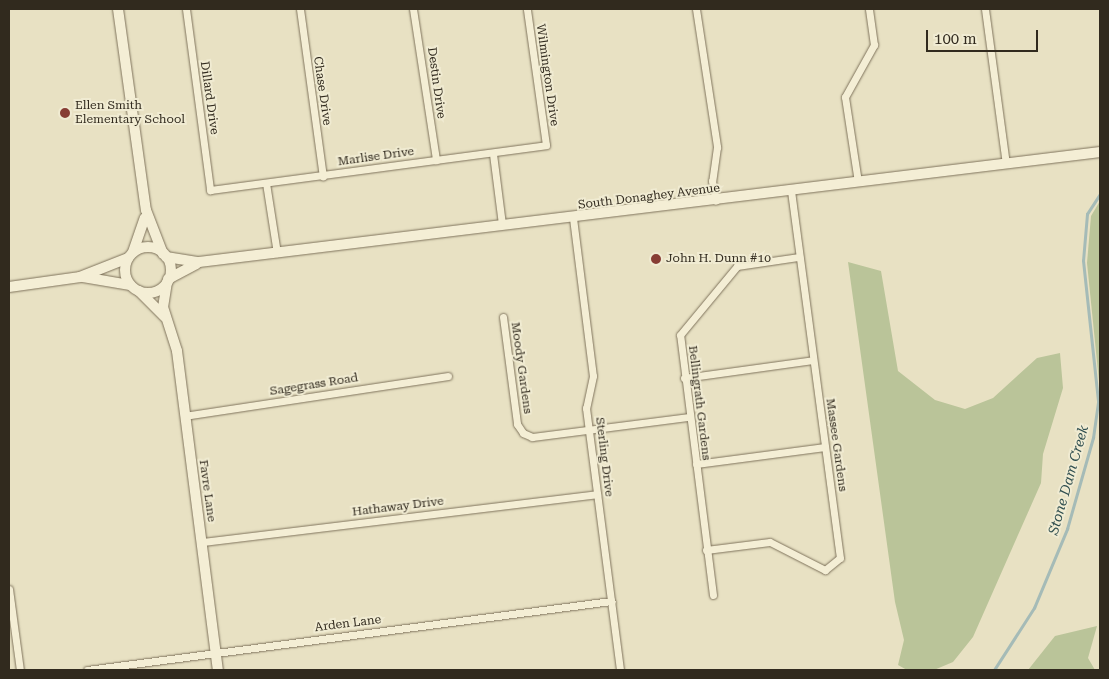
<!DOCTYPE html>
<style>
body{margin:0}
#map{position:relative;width:1109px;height:679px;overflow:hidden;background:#e8e1c3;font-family:"Roboto Serif",serif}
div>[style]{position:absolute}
.green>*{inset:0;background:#bac499}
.stream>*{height:2.5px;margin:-1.25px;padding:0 1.25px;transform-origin:1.25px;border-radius:1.25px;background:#a5bbb7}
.roads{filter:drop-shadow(0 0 1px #7f735c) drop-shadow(0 0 1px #7f735c)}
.street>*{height:7px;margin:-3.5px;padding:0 3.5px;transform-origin:3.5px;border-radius:3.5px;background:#f4eed5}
.secondary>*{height:10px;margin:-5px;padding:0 5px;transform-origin:5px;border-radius:5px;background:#f4eed5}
.secondary>.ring{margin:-5px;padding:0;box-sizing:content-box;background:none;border:10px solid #f4eed5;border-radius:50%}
.dots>*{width:14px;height:14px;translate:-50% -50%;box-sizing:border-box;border:2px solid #f0ebd2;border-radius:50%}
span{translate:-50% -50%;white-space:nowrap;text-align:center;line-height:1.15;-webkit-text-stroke:4px #f0ebd2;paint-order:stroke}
.street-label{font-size:12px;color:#312a1e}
.poi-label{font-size:12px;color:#312a1e}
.left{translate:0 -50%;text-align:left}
.water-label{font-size:14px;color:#2f4e4f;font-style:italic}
.frame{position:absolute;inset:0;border:10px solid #312a1e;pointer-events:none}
.scale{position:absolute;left:926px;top:30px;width:112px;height:22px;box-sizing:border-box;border:2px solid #312a1e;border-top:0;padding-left:6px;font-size:15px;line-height:18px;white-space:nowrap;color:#312a1e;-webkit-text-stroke:4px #f0ebd2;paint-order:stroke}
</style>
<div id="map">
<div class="green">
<i style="clip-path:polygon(1100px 201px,1100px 391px,1087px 263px,1091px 216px)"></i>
<i style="clip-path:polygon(848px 262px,881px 271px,898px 371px,935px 400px,965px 409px,993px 398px,1037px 358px,1060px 353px,1063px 388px,1043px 454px,1041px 483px,973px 637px,953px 662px,934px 670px,907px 670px,898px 665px,904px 640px,895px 602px)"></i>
<i style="clip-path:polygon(1097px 626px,1088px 658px,1095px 670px,1028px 670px,1055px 636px)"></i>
</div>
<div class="stream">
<i style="left:994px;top:670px;width:74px;rotate:-57.2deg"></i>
<i style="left:1034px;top:608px;width:86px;rotate:-67.3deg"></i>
<i style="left:1067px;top:529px;width:95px;rotate:-74.1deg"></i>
<i style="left:1093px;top:438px;width:37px;rotate:-82deg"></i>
<i style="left:1098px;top:401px;width:141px;rotate:-96.1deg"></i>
<i style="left:1083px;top:261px;width:47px;rotate:-85.1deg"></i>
<i style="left:1087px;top:214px;width:24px;rotate:-57deg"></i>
</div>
<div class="roads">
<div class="street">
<i style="left:186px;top:9px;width:183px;rotate:82.4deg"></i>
<i style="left:210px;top:190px;width:339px;rotate:-7.6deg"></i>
<i style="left:546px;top:145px;width:137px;rotate:-98deg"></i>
<i style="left:300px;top:9px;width:169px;rotate:82.2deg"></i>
<i style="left:413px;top:9px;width:153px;rotate:81.3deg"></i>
<i style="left:696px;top:9px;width:140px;rotate:81.3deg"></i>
<i style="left:717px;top:147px;width:34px;rotate:98deg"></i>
<i style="left:712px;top:181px;width:20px;rotate:79deg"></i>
<i style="left:985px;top:9px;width:156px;rotate:82.3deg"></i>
<i style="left:493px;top:154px;width:71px;rotate:82.7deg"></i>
<i style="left:858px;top:182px;width:86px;rotate:-98.7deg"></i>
<i style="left:845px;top:97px;width:60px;rotate:-60.9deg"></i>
<i style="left:874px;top:45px;width:36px;rotate:-98deg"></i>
<i style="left:266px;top:183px;width:71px;rotate:81.1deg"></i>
<i style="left:573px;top:218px;width:159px;rotate:82.8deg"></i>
<i style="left:593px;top:376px;width:33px;rotate:102deg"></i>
<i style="left:586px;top:408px;width:264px;rotate:82.6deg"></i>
<i style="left:503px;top:317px;width:108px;rotate:82.5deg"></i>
<i style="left:517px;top:424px;width:11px;rotate:56deg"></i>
<i style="left:523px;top:433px;width:10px;rotate:24deg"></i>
<i style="left:532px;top:437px;width:157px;rotate:-7.3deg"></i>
<i style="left:684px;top:378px;width:130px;rotate:-7.9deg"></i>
<i style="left:184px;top:416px;width:267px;rotate:-8.6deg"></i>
<i style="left:696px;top:464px;width:130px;rotate:-7.5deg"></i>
<i style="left:202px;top:542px;width:398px;rotate:-6.9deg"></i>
<i style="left:706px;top:550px;width:64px;rotate:-7.1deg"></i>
<i style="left:770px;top:542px;width:62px;rotate:27deg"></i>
<i style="left:825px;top:570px;width:19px;rotate:-39deg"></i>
<i style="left:840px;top:558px;width:369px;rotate:-97.6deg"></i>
<i style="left:9px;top:589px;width:82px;rotate:82.3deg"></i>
<i style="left:713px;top:595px;width:262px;rotate:-97.2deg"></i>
<i style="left:680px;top:335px;width:89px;rotate:-50.4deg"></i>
<i style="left:737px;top:266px;width:63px;rotate:-8.3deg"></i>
<i style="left:87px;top:670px;width:529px;rotate:-7.5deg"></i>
</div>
<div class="secondary">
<i style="left:118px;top:9px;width:203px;rotate:82.1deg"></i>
<i style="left:146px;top:210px;width:47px;rotate:68.9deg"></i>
<i class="ring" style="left:125px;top:247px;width:36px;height:36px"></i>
<i style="left:133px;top:252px;width:36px;rotate:-71deg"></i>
<i style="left:166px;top:257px;width:33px;rotate:9deg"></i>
<i style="left:199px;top:262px;width:908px;rotate:-6.96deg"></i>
<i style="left:83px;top:277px;width:48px;rotate:9.7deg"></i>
<i style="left:168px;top:279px;width:32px;rotate:-28deg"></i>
<i style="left:167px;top:282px;width:25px;rotate:99deg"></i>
<i style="left:163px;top:307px;width:46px;rotate:72.3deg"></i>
<i style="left:177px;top:351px;width:322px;rotate:82.7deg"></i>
<i style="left:9px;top:287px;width:72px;rotate:-8deg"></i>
<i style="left:80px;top:277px;width:52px;rotate:-21.6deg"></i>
<i style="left:139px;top:291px;width:37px;rotate:45deg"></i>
</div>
</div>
<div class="dots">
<i style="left:65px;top:113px;background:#873d34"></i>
<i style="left:656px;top:259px;background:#873d34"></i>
</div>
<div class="street-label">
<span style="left:547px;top:75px;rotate:82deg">Wilmington Drive</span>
<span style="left:436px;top:83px;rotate:82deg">Destin Drive</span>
<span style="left:322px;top:91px;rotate:82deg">Chase Drive</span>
<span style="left:209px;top:98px;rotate:82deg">Dillard Drive</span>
<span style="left:376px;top:157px;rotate:-8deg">Marlise Drive</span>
<span style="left:649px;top:197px;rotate:-7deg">South Donaghey Avenue</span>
<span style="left:521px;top:368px;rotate:82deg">Moody Gardens</span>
<span style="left:314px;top:385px;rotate:-9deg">Sagegrass Road</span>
<span style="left:699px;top:403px;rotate:83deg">Bellingrath Gardens</span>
<span style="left:836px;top:445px;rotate:82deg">Massee Gardens</span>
<span style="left:604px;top:457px;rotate:83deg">Sterling Drive</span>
<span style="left:207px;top:491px;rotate:82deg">Favre Lane</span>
<span style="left:398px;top:507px;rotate:-7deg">Hathaway Drive</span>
<span style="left:348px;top:624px;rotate:-7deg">Arden Lane</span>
</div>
<div class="poi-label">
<span class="left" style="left:75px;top:113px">Ellen Smith<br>Elementary School</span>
<span class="left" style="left:666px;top:259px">John H. Dunn #10</span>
</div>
<div class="water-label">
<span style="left:1068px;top:480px;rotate:-74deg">Stone Dam Creek</span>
</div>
<div class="frame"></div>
<div class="scale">100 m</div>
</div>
